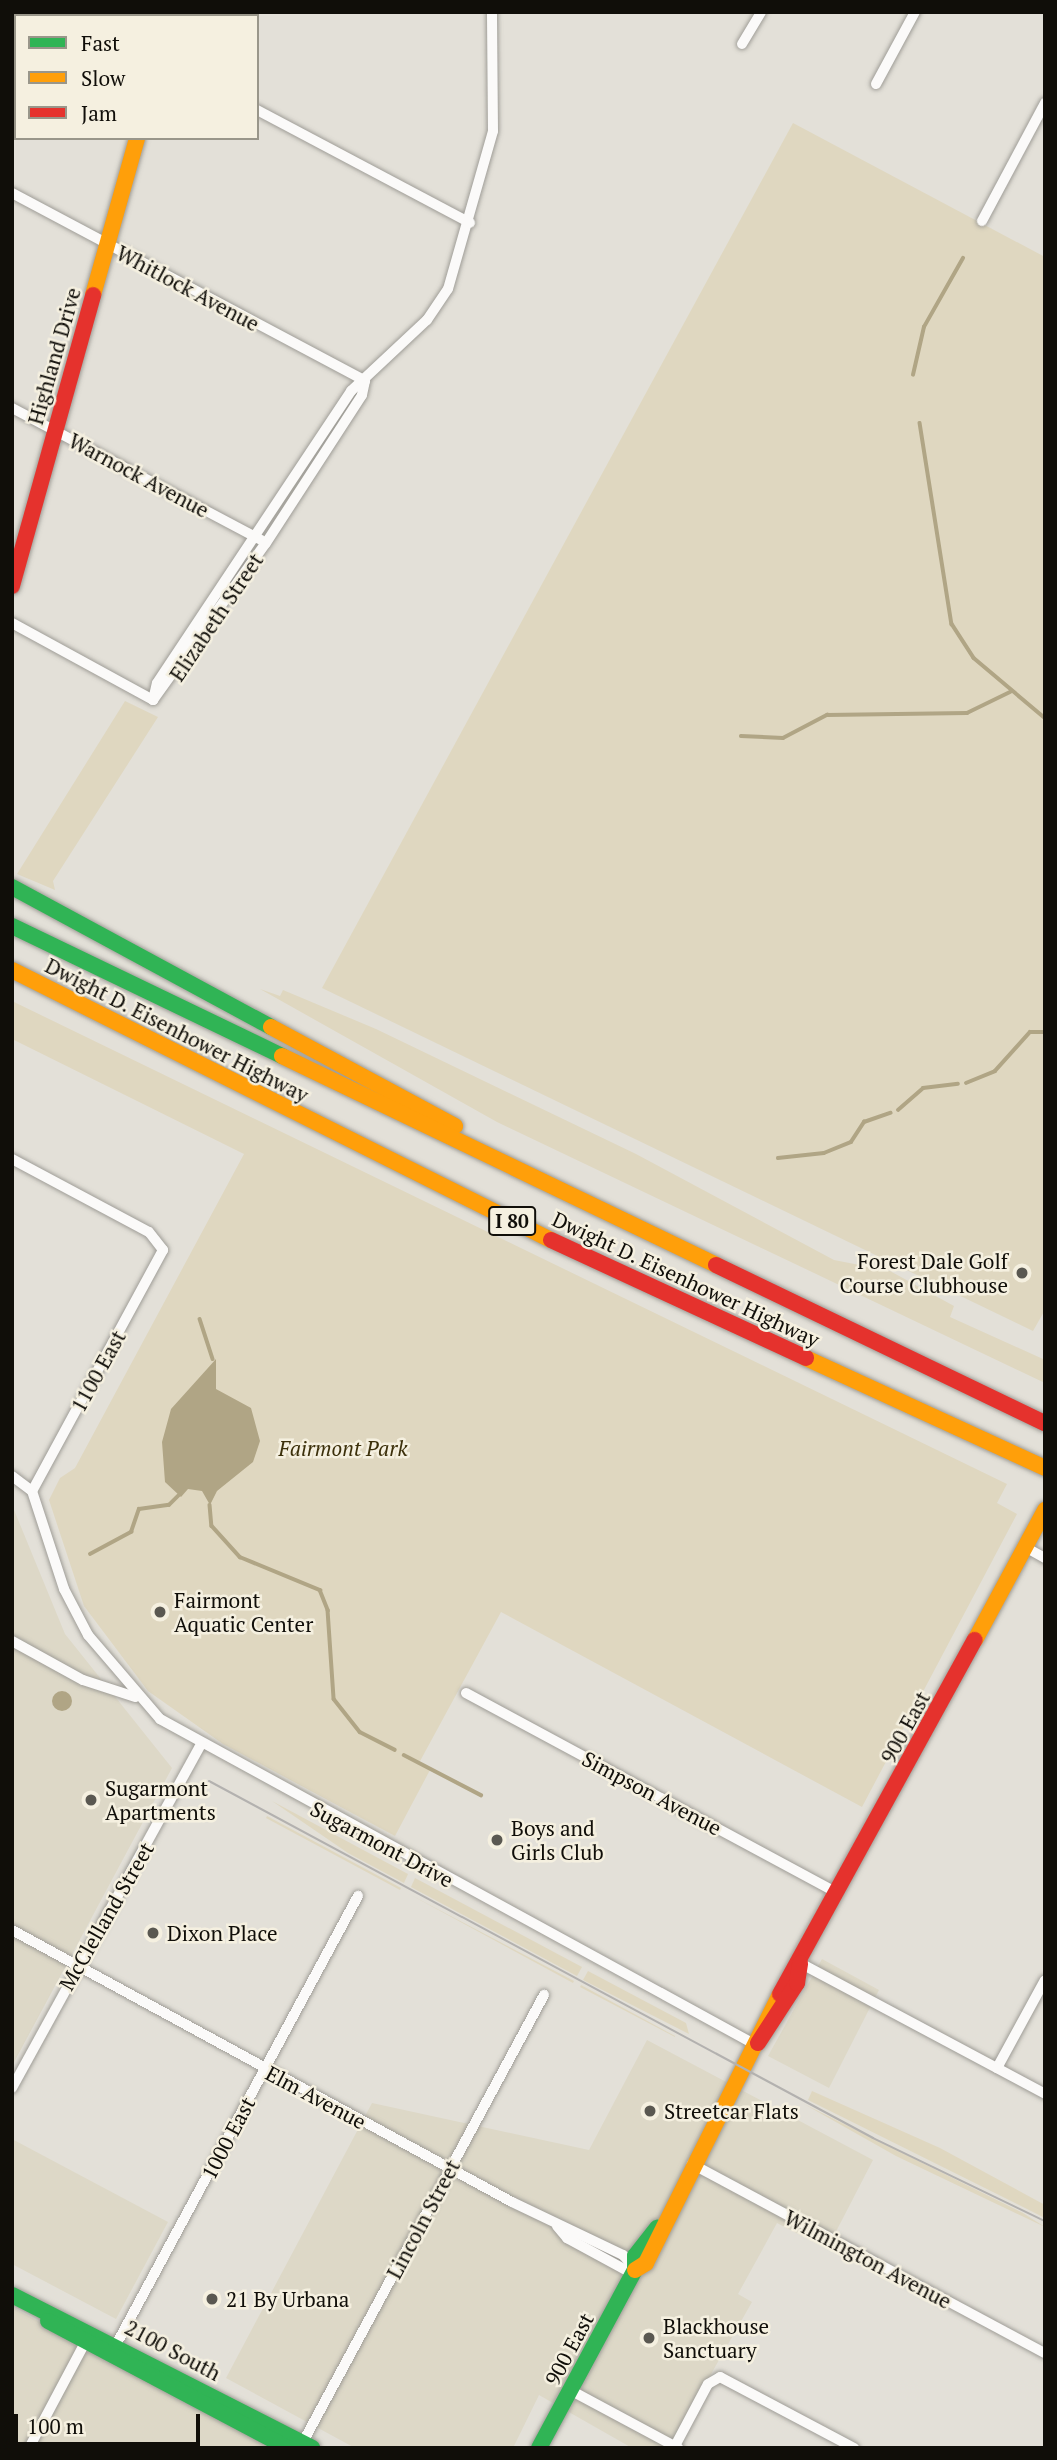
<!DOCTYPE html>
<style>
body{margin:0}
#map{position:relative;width:1057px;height:2460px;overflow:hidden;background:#e3e0d8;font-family:"PT Serif",serif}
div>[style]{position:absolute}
.built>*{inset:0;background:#ddd8c7}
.green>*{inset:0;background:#dfd7c0}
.water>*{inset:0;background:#b0a585}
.round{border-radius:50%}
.stream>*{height:3.5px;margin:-1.75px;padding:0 1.75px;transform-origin:1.75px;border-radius:1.75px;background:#b0a585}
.roads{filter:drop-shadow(0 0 2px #9f9d97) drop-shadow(0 0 2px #9f9d97)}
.street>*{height:10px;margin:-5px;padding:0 5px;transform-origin:5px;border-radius:5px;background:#fbfaf9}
.fast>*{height:16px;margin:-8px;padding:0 8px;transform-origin:8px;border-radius:8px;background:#30b455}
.slow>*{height:16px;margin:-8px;padding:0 8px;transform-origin:8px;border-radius:8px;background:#ff9f0a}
.jam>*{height:16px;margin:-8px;padding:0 8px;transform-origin:8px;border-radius:8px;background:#e5322d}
.tram>*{height:2px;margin:-1px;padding:0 1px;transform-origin:1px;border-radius:1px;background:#b3b1af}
.dots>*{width:19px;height:19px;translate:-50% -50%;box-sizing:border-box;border:4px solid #f5f0e0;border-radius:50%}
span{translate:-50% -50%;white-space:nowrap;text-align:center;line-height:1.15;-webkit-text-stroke:5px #f5f0e0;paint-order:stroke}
.shield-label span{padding:2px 5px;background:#f5f0e0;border:2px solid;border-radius:5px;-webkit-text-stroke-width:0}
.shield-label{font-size:19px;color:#100e09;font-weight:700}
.street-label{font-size:21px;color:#100e09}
.poi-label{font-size:21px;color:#100e09}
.right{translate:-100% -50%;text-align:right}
.left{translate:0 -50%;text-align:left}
.park-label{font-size:21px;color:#3c300b;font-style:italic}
.frame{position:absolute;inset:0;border:14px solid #100e09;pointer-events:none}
.legend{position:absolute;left:14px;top:14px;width:245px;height:126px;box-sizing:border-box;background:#f5f0e0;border:2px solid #99968a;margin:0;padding:9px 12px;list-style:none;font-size:21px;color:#100e09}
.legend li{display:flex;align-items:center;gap:14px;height:35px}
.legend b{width:35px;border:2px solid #99968a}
.scale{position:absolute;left:14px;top:2414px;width:186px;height:32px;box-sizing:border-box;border:4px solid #100e09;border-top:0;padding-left:9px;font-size:21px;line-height:24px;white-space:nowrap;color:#100e09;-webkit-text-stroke:5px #f5f0e0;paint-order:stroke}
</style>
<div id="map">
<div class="built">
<i style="clip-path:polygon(12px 1505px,65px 1634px,172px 1768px,12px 2066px)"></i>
<i style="clip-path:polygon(822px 1959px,879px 1990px,829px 2088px,768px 2056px)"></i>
<i style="clip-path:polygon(647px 2040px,873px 2160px,827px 2249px,777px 2223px,738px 2294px,752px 2302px,669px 2448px,632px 2448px,539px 2395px,513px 2448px,355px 2448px,226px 2378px,372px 2103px,589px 2150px)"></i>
<i style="clip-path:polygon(12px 2139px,168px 2222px,116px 2319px,12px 2264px)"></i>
<i style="clip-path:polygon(12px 2307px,117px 2364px,273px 2448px,12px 2448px)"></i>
</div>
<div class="green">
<i style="clip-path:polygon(793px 123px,1045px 257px,1045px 1310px,1033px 1331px,322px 988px)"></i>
<i style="clip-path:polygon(125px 701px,158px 717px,53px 881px,55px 890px,17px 874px)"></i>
<i style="clip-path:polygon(260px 989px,280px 996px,283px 990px,376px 1029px,636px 1154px,834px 1260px,890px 1271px,954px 1306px,950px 1317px,1043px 1359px,1045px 1383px,497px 1122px)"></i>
<i style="clip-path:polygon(12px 1001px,1007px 1484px,997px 1503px,1017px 1514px,862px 1807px,501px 1612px,419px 1763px,430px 1770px,395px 1836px,223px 1744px,148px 1691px,84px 1606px,49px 1500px,60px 1478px,75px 1468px,244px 1154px,12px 1039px)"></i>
<i style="clip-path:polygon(272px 1801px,408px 1874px,404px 1883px,348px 1853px)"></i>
<i style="clip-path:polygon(267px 1816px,401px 1888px,400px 1890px,266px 1818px)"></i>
<i style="clip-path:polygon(415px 1878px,582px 1967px,577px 1976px,411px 1887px)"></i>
<i style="clip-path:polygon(407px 1893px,574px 1981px,573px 1983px)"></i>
<i style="clip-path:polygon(588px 1971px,686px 2023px,689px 2034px,583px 1980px)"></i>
<i style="clip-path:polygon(581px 1985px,675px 2036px,675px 2037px,580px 1987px)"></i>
<i style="clip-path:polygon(812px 2091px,940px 2148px,1045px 2205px,1045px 2218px,808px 2100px)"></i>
<i style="clip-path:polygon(804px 2104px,1023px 2213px,1045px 2227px,896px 2156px)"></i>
</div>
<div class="water">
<i style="clip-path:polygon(216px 1359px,216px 1389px,251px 1408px,260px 1441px,253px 1462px,217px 1491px,210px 1505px,202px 1491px,188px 1489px,181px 1497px,165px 1482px,162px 1442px,171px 1409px)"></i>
<i class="round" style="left:52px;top:1691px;width:20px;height:20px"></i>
</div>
<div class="stream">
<i style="left:913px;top:375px;width:49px;rotate:-77.1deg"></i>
<i style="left:924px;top:327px;width:79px;rotate:-60.5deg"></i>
<i style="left:920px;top:423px;width:204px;rotate:81deg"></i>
<i style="left:952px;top:624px;width:40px;rotate:57.1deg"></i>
<i style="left:974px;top:658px;width:93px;rotate:40.2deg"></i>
<i style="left:741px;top:736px;width:42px;rotate:2.7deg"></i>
<i style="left:783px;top:738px;width:50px;rotate:-27.6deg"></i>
<i style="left:827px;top:715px;width:140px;rotate:-0.8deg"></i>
<i style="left:967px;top:713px;width:48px;rotate:-26deg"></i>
<i style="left:966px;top:1083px;width:31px;rotate:-22deg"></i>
<i style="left:995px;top:1071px;width:52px;rotate:-48.1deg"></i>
<i style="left:1030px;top:1032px;width:15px"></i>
<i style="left:898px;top:1110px;width:33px;rotate:-41deg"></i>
<i style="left:923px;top:1088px;width:35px;rotate:-7deg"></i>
<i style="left:778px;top:1158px;width:46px;rotate:-6.2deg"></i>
<i style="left:824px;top:1153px;width:29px;rotate:-22deg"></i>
<i style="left:851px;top:1142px;width:24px;rotate:-57deg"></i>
<i style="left:864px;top:1122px;width:28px;rotate:-19deg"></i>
<i style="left:200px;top:1319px;width:42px;rotate:72deg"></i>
<i style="left:210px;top:1505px;width:21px;rotate:85deg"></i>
<i style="left:212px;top:1526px;width:42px;rotate:47.9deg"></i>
<i style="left:240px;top:1557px;width:87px;rotate:22.4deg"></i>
<i style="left:320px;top:1590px;width:22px;rotate:68deg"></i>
<i style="left:328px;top:1610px;width:89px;rotate:86.1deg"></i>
<i style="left:334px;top:1699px;width:42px;rotate:51.8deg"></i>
<i style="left:360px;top:1732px;width:39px;rotate:27deg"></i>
<i style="left:90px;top:1554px;width:47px;rotate:-28.2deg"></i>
<i style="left:131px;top:1532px;width:24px;rotate:-71deg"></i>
<i style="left:139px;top:1509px;width:30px;rotate:-8deg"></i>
<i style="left:169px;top:1505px;width:13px;rotate:-45deg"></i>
<i style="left:404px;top:1755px;width:87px;rotate:27.5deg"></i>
</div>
<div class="roads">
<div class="street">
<i style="left:74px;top:12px;width:8px;rotate:30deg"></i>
<i style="left:742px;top:44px;width:37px;rotate:-59deg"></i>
<i style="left:876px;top:84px;width:82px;rotate:-61.6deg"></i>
<i style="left:257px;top:110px;width:241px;rotate:27.9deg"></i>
<i style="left:12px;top:193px;width:400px;rotate:28deg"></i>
<i style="left:982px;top:221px;width:134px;rotate:-61.9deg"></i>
<i style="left:12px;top:408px;width:282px;rotate:27.9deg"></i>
<i style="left:12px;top:623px;width:161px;rotate:28.6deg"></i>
<i style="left:153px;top:700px;width:17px;rotate:-77deg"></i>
<i style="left:157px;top:683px;width:351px;rotate:-56.4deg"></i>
<i style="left:351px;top:391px;width:104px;rotate:-43.1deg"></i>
<i style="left:427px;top:320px;width:37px;rotate:-56deg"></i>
<i style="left:448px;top:289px;width:164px;rotate:-74.1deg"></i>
<i style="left:493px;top:131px;width:119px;rotate:-90.5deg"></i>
<i style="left:153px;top:700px;width:193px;rotate:-54.3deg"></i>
<i style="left:266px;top:543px;width:176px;rotate:-57deg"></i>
<i style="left:362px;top:395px;width:14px;rotate:-78deg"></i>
<i style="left:12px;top:1159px;width:155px;rotate:28.1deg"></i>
<i style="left:149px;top:1232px;width:23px;rotate:52deg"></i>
<i style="left:163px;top:1250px;width:274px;rotate:118.5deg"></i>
<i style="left:12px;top:1476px;width:25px;rotate:37deg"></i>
<i style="left:32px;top:1491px;width:103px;rotate:71.9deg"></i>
<i style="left:64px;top:1589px;width:52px;rotate:62.4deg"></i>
<i style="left:88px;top:1635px;width:111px;rotate:49.4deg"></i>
<i style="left:160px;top:1719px;width:679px;rotate:28.68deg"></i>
<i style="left:1025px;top:1547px;width:23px;rotate:29deg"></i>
<i style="left:12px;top:1641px;width:81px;rotate:28.8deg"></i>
<i style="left:83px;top:1680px;width:55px;rotate:18.1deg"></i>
<i style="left:466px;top:1693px;width:422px;rotate:28.3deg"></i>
<i style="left:12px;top:1930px;width:569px;rotate:28.55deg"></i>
<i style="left:512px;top:2202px;width:123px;rotate:25.5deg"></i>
<i style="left:623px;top:2255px;width:18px;rotate:49deg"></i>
<i style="left:800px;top:1963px;width:278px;rotate:28.1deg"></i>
<i style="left:997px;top:2068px;width:100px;rotate:-61.4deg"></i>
<i style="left:12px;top:2088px;width:393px;rotate:-61.2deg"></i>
<i style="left:692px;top:2164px;width:400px;rotate:28.2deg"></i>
<i style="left:557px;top:2226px;width:16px;rotate:50deg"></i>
<i style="left:567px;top:2238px;width:75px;rotate:28.6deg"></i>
<i style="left:117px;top:2343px;width:508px;rotate:-61.67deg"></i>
<i style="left:570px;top:2390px;width:123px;rotate:28.2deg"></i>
<i style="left:303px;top:2442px;width:508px;rotate:-61.67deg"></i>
<i style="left:675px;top:2446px;width:70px;rotate:-62deg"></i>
<i style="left:708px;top:2384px;width:14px;rotate:-30deg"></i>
<i style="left:720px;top:2377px;width:152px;rotate:27.9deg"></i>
<i style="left:29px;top:2448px;width:121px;rotate:-62deg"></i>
</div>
<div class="fast">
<i style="left:12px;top:887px;width:294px;rotate:28.4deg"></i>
<i style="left:12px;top:926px;width:300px;rotate:25.7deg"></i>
<i style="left:12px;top:2295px;width:337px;rotate:27deg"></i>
<i style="left:48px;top:2321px;width:272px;rotate:27.9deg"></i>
<i style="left:539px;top:2448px;width:202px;rotate:-61.7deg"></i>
<i style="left:635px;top:2270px;width:14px;rotate:-90deg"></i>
<i style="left:635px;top:2256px;width:36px;rotate:-52deg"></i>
</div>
<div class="slow">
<i style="left:170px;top:16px;width:4px;rotate:-76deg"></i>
<i style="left:93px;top:295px;width:163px;rotate:-74.3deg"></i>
<i style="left:12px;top:970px;width:603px;rotate:26.61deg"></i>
<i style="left:271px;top:1027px;width:209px;rotate:28.3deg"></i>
<i style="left:282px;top:1056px;width:482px;rotate:25.7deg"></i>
<i style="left:806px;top:1358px;width:263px;rotate:24.7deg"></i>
<i style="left:975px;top:1640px;width:148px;rotate:-61.7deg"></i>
<i style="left:635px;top:2270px;width:13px;rotate:-32deg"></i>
<i style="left:646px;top:2263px;width:301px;rotate:-63.5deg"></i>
</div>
<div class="jam">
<i style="left:12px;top:586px;width:302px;rotate:-74.4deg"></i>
<i style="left:551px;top:1240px;width:281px;rotate:24.8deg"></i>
<i style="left:716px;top:1265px;width:365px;rotate:25.7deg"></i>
<i style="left:780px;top:1994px;width:404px;rotate:-61.2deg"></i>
<i style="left:758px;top:2043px;width:72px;rotate:-57deg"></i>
<i style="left:797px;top:1983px;width:20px;rotate:-81deg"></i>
</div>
</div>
<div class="tram">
<i style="left:209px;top:1781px;width:754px;rotate:28.26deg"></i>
<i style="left:873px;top:2138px;width:191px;rotate:25.8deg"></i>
</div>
<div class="dots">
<i style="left:1022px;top:1273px;background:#5a5851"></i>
<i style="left:160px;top:1612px;background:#5a5851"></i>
<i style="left:91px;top:1800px;background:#5a5851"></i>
<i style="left:497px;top:1840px;background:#5a5851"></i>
<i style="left:153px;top:1933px;background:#5a5851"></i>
<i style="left:650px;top:2111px;background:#5a5851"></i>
<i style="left:212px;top:2299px;background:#5a5851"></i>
<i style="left:649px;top:2338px;background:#5a5851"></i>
</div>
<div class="shield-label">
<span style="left:512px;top:1221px">I 80</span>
</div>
<div class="street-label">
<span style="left:188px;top:288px;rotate:28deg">Whitlock Avenue</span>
<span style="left:54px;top:356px;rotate:-74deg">Highland Drive</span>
<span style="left:139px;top:475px;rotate:28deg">Warnock Avenue</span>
<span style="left:216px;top:617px;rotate:-56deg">Elizabeth Street</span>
<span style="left:177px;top:1030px;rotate:27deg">Dwight D. Eisenhower Highway</span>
<span style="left:686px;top:1279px;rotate:25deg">Dwight D. Eisenhower Highway</span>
<span style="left:98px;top:1371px;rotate:-61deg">1100 East</span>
<span style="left:905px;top:1727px;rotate:-61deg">900 East</span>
<span style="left:652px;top:1793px;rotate:28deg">Simpson Avenue</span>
<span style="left:382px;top:1844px;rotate:28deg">Sugarmont Drive</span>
<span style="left:106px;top:1916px;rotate:-60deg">McClelland Street</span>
<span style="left:316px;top:2097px;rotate:28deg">Elm Avenue</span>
<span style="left:228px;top:2138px;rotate:-62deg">1000 East</span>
<span style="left:423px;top:2219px;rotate:-62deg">Lincoln Street</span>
<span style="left:868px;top:2259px;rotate:28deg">Wilmington Avenue</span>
<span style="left:569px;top:2349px;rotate:-62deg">900 East</span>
<span style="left:173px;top:2350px;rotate:28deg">2100 South</span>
</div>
<div class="poi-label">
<span class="right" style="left:1008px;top:1273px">Forest Dale Golf<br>Course Clubhouse</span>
<span class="left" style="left:174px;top:1612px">Fairmont<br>Aquatic Center</span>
<span class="left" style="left:105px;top:1800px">Sugarmont<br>Apartments</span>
<span class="left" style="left:511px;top:1840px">Boys and<br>Girls Club</span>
<span class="left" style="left:167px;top:1933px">Dixon Place</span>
<span class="left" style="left:664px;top:2111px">Streetcar Flats</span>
<span class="left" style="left:226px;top:2299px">21 By Urbana</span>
<span class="left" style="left:663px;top:2338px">Blackhouse<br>Sanctuary</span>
</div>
<div class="park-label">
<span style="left:343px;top:1448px">Fairmont Park</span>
</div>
<div class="frame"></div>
<ul class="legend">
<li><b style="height:9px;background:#30b455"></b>Fast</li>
<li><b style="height:9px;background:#ff9f0a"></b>Slow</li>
<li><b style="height:9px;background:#e5322d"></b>Jam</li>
</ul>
<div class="scale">100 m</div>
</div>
